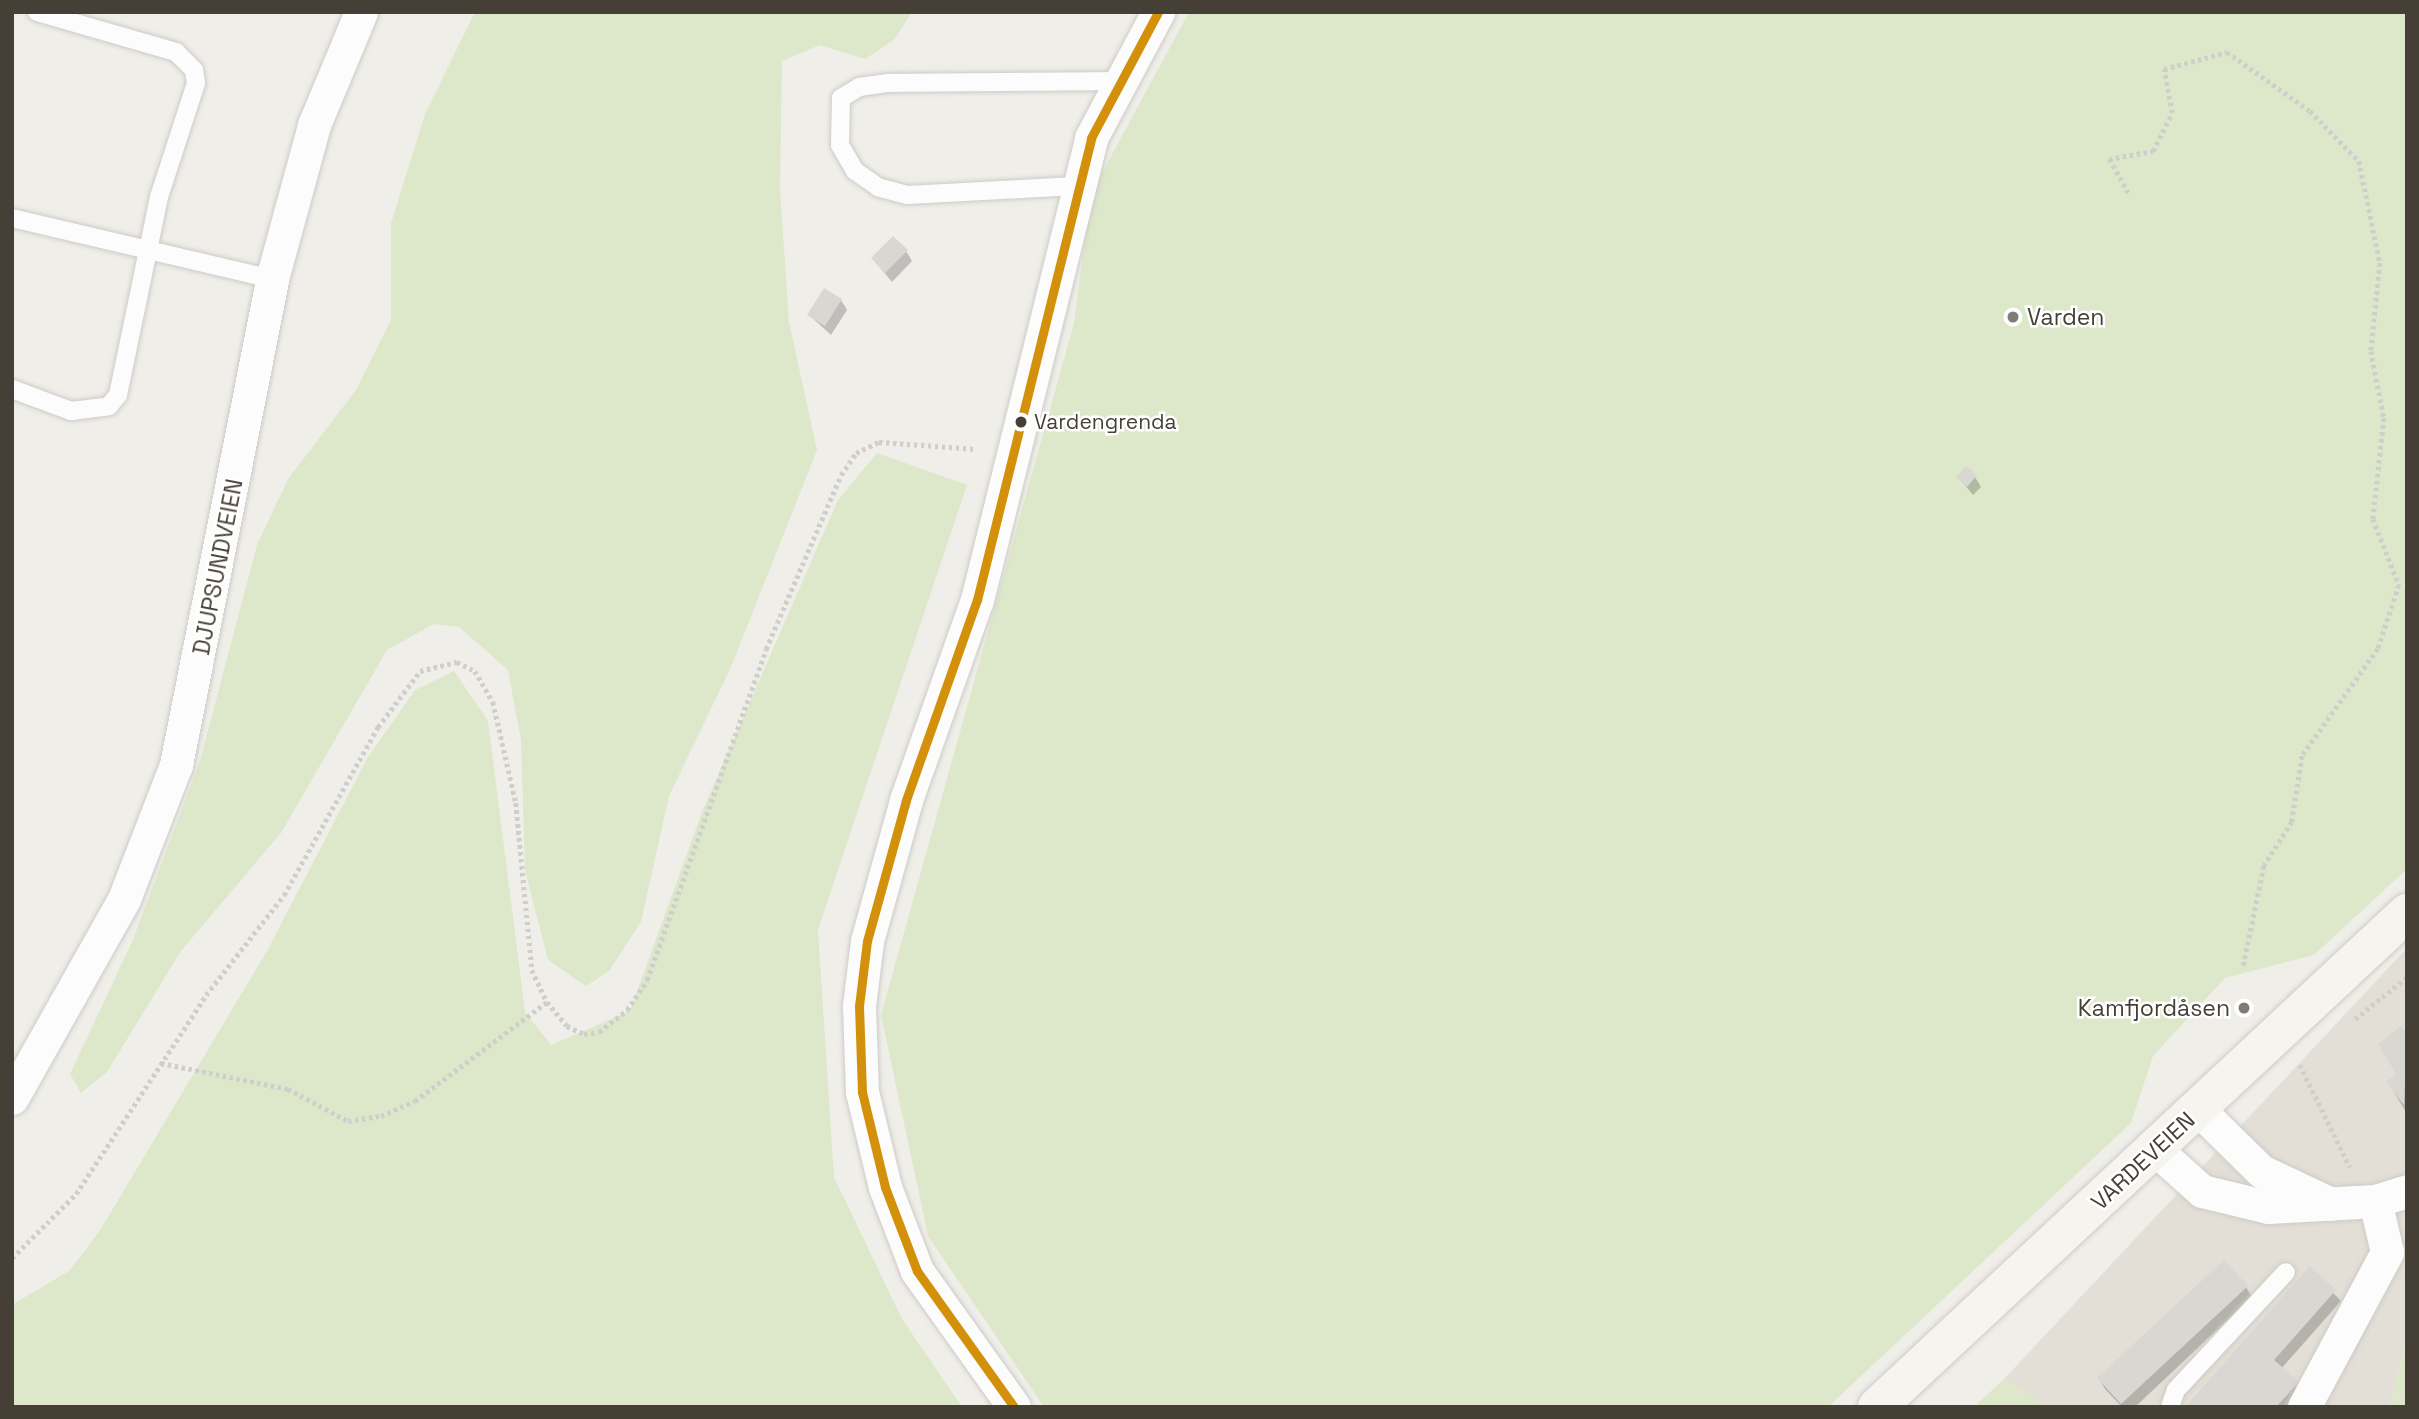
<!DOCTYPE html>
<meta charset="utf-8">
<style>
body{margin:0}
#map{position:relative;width:2419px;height:1419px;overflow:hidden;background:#efeee9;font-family:"Space Grotesk",sans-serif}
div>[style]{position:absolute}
.residential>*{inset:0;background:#e3dfd7}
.green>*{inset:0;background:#dde8ca}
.shadow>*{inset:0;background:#0003}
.building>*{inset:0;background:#d9d7d2}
.path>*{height:4.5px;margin-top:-2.25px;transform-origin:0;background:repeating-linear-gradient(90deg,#d0cecb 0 3.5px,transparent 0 7px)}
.roads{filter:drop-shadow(0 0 2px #cdcbc7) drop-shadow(0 0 2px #cdcbc7)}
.lane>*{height:18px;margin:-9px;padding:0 9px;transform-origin:9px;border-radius:9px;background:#fdfcfc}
.street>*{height:33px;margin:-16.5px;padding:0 16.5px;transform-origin:16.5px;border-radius:16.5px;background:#fdfcfc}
.secondary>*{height:38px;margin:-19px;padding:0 19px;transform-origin:19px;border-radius:19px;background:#f5f4ef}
.bus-1>*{height:9px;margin:-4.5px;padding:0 4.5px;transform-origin:4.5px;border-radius:4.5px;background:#d3910b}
.dots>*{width:19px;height:19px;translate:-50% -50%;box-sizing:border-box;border:4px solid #fff;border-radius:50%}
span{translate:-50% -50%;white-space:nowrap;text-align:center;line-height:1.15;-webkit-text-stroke:5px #fff;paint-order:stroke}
.bus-label{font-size:21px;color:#453f36}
.left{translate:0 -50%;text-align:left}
.poi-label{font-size:23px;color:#453f36}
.right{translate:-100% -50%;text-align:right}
.street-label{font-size:23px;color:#453f36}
.frame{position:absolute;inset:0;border:14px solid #453f36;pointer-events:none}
</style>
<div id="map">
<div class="residential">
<i style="clip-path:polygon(2407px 948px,2407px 1337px,2389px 1407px,2041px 1407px,2004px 1379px)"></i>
</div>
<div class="green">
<i style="clip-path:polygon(475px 12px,912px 12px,894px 40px,865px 59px,820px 45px,782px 61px,780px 190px,789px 322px,817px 450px,731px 667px,669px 796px,641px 922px,609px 971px,586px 986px,548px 960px,525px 870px,521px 741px,508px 670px,459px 627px,434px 624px,387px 650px,281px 833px,181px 951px,107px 1072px,81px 1093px,70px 1074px,132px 942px,200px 761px,257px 545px,288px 479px,356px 390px,391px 320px,391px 223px,425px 114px)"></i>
<i style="clip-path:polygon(1189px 12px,2407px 12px,2407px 869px,2314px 955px,2225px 978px,2153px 1056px,2131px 1123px,1828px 1407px,1044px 1407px,928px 1236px,881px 1015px,1074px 323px,1091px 193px)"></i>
<i style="clip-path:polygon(877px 453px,967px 485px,818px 930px,834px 1177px,902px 1319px,962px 1407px,12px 1407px,12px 1305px,69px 1271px,99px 1232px,267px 951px,368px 757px,415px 690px,454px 671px,488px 721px,525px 1012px,551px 1045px,630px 1011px,702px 812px,838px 500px)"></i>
<i style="clip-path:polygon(2407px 1337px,2407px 1407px,2389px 1407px)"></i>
<i style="clip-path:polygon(2004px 1379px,2036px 1399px,2041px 1407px,1974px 1407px)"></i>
</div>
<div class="shadow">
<i style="clip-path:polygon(906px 251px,912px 261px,892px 282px,873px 259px)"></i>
<i style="clip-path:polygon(841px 300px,847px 310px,831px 335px,809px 315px)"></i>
<i style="clip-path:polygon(1958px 477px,1975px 477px,1981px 487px,1973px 495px)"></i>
<i style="clip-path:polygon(2407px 1037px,2407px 1114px,2388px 1082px,2398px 1075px)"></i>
<i style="clip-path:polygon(2310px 1269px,2341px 1301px,2281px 1369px,2303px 1393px,2291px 1407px,2188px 1407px)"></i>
<i style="clip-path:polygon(2246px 1287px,2252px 1297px,2135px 1407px,2122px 1407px,2105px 1389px,2099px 1379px)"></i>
</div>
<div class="building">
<i style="clip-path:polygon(893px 236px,908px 250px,885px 273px,871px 258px)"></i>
<i style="clip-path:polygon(824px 288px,842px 299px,825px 326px,807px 315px)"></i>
<i style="clip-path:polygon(1966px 466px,1977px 475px,1967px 487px,1956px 477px)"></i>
<i style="clip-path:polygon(2401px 1026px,2407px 1034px,2404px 1105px,2386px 1082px,2396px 1074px,2378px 1044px)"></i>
<i style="clip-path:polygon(2224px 1260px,2248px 1286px,2121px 1404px,2097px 1378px)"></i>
<i style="clip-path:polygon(2310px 1266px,2336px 1290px,2274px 1360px,2299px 1382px,2276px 1407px,2185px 1407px)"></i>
</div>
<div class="path">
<i style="left:2128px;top:193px;width:39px;rotate:-119deg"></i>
<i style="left:2109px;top:159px;width:45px;rotate:-10.3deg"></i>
<i style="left:2153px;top:151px;width:42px;rotate:-63.4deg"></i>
<i style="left:2172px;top:113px;width:45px;rotate:-100.3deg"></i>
<i style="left:2164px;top:69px;width:65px;rotate:-15.1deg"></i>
<i style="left:2227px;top:52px;width:102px;rotate:35.4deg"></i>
<i style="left:2310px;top:111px;width:70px;rotate:45.6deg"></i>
<i style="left:2359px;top:161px;width:104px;rotate:78.4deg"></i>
<i style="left:2380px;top:263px;width:88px;rotate:95.8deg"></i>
<i style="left:2371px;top:351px;width:68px;rotate:79deg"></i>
<i style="left:2384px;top:418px;width:102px;rotate:96.2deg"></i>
<i style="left:2373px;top:519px;width:71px;rotate:68.5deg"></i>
<i style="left:2399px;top:585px;width:67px;rotate:108.2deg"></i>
<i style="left:2378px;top:649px;width:131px;rotate:125.4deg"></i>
<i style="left:2302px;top:756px;width:67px;rotate:98.6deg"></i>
<i style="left:2292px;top:822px;width:52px;rotate:122.5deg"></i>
<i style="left:2264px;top:866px;width:104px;rotate:101.6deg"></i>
<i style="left:2355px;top:1019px;width:67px;rotate:-38.9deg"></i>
<i style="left:161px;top:1063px;width:130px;rotate:11.6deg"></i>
<i style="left:288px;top:1089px;width:68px;rotate:28.1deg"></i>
<i style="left:348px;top:1121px;width:33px;rotate:-9deg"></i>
<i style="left:381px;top:1116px;width:37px;rotate:-24deg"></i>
<i style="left:415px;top:1101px;width:165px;rotate:-36.9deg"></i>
<i style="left:2300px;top:1065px;width:114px;rotate:63.9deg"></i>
<i style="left:12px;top:1258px;width:91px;rotate:-45deg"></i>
<i style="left:76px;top:1194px;width:238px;rotate:-56.8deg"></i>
<i style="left:206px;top:995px;width:127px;rotate:-52deg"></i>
<i style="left:284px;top:895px;width:193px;rotate:-60.8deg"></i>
<i style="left:378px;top:727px;width:70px;rotate:-53.1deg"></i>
<i style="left:420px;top:671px;width:38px;rotate:-14deg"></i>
<i style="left:457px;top:662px;width:20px;rotate:27deg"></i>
<i style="left:475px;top:671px;width:36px;rotate:60deg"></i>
<i style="left:493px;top:702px;width:104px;rotate:77.2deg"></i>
<i style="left:516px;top:803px;width:168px;rotate:84.5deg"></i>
<i style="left:532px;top:970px;width:35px;rotate:65deg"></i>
<i style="left:547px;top:1002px;width:31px;rotate:50deg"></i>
<i style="left:567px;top:1026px;width:19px;rotate:25deg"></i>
<i style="left:584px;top:1034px;width:15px;rotate:-8deg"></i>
<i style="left:599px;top:1032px;width:36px;rotate:-38deg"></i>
<i style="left:627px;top:1010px;width:36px;rotate:-56deg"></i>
<i style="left:647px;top:980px;width:352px;rotate:-70.2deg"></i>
<i style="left:766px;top:649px;width:189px;rotate:-66.7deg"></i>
<i style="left:841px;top:475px;width:27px;rotate:-56deg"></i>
<i style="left:856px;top:453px;width:25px;rotate:-26deg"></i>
<i style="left:879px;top:442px;width:97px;rotate:4.1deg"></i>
</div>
<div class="roads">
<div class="lane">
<i style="left:1077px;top:186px;width:170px;rotate:177deg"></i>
<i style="left:907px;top:195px;width:30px;rotate:-165deg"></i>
<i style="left:878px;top:187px;width:28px;rotate:-145deg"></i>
<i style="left:855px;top:171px;width:30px;rotate:-120deg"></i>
<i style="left:840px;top:145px;width:47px;rotate:-88.8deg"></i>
<i style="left:841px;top:98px;width:21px;rotate:-31deg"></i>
<i style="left:859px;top:87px;width:28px;rotate:-8deg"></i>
<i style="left:887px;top:83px;width:229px;rotate:-0.5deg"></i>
<i style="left:12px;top:218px;width:267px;rotate:13.2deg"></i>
<i style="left:12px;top:389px;width:63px;rotate:20.4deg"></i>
<i style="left:71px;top:411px;width:38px;rotate:-7deg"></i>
<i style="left:109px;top:406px;width:14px;rotate:-51deg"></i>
<i style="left:118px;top:395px;width:202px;rotate:-78.3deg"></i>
<i style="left:159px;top:197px;width:120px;rotate:-72deg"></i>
<i style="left:196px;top:83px;width:13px;rotate:-99deg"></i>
<i style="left:194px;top:70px;width:25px;rotate:-135deg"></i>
<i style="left:176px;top:52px;width:145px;rotate:-163.9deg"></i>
<i style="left:2170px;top:1407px;width:18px;rotate:-71deg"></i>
<i style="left:2176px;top:1390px;width:161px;rotate:-47deg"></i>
</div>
<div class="street">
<i style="left:12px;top:1098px;width:228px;rotate:-60.6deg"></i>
<i style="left:124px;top:899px;width:144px;rotate:-68.8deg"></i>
<i style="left:176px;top:765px;width:495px;rotate:-78.8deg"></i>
<i style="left:272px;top:279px;width:160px;rotate:-74.7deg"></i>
<i style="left:314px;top:125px;width:122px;rotate:-67.4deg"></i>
<i style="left:2199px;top:1110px;width:87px;rotate:44.5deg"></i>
<i style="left:2261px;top:1171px;width:77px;rotate:25.2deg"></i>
<i style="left:2155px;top:1149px;width:63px;rotate:41.8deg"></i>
<i style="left:2202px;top:1191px;width:68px;rotate:13.6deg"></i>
<i style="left:2268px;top:1207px;width:107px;rotate:-3.2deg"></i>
<i style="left:2375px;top:1201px;width:34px;rotate:-17deg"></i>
<i style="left:1014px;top:1407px;width:167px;rotate:-125.5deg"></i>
<i style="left:917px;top:1271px;width:90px;rotate:-110.9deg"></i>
<i style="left:885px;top:1187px;width:98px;rotate:-103.6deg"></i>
<i style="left:862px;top:1092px;width:86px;rotate:-92deg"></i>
<i style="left:859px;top:1006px;width:65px;rotate:-83deg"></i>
<i style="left:867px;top:941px;width:146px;rotate:-74.5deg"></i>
<i style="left:906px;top:800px;width:212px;rotate:-70.5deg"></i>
<i style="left:977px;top:600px;width:476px;rotate:-76.1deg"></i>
<i style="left:1091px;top:138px;width:143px;rotate:-62deg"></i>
<i style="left:2304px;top:1407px;width:176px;rotate:-61.8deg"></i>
<i style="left:2387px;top:1252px;width:52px;rotate:-103.2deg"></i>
</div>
<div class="secondary">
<i style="left:1877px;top:1407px;width:725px;rotate:-42.99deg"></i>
</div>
</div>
<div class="bus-1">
<i style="left:1014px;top:1407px;width:167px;rotate:-125.5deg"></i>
<i style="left:917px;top:1271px;width:90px;rotate:-110.9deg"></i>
<i style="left:885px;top:1187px;width:98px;rotate:-103.6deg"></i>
<i style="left:862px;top:1092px;width:86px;rotate:-92deg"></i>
<i style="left:859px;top:1006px;width:65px;rotate:-83deg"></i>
<i style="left:867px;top:941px;width:146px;rotate:-74.5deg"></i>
<i style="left:906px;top:800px;width:212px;rotate:-70.5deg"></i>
<i style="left:977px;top:600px;width:476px;rotate:-76.1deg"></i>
<i style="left:1091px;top:138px;width:143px;rotate:-62deg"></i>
</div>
<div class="dots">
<i style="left:2013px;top:317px;background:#807c75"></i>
<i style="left:1021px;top:422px;background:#453f36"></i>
<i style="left:2244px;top:1008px;background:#807c75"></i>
</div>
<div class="bus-label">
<span class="left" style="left:1034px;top:422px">Vardengrenda</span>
</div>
<div class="poi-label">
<span class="left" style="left:2027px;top:317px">Varden</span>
<span class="right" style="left:2230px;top:1008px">Kamfjordåsen</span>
</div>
<div class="street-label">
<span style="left:218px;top:567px;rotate:-79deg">DJUPSUNDVEIEN</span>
<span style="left:2143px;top:1161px;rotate:-43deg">VARDEVEIEN</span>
</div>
<div class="frame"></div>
</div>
